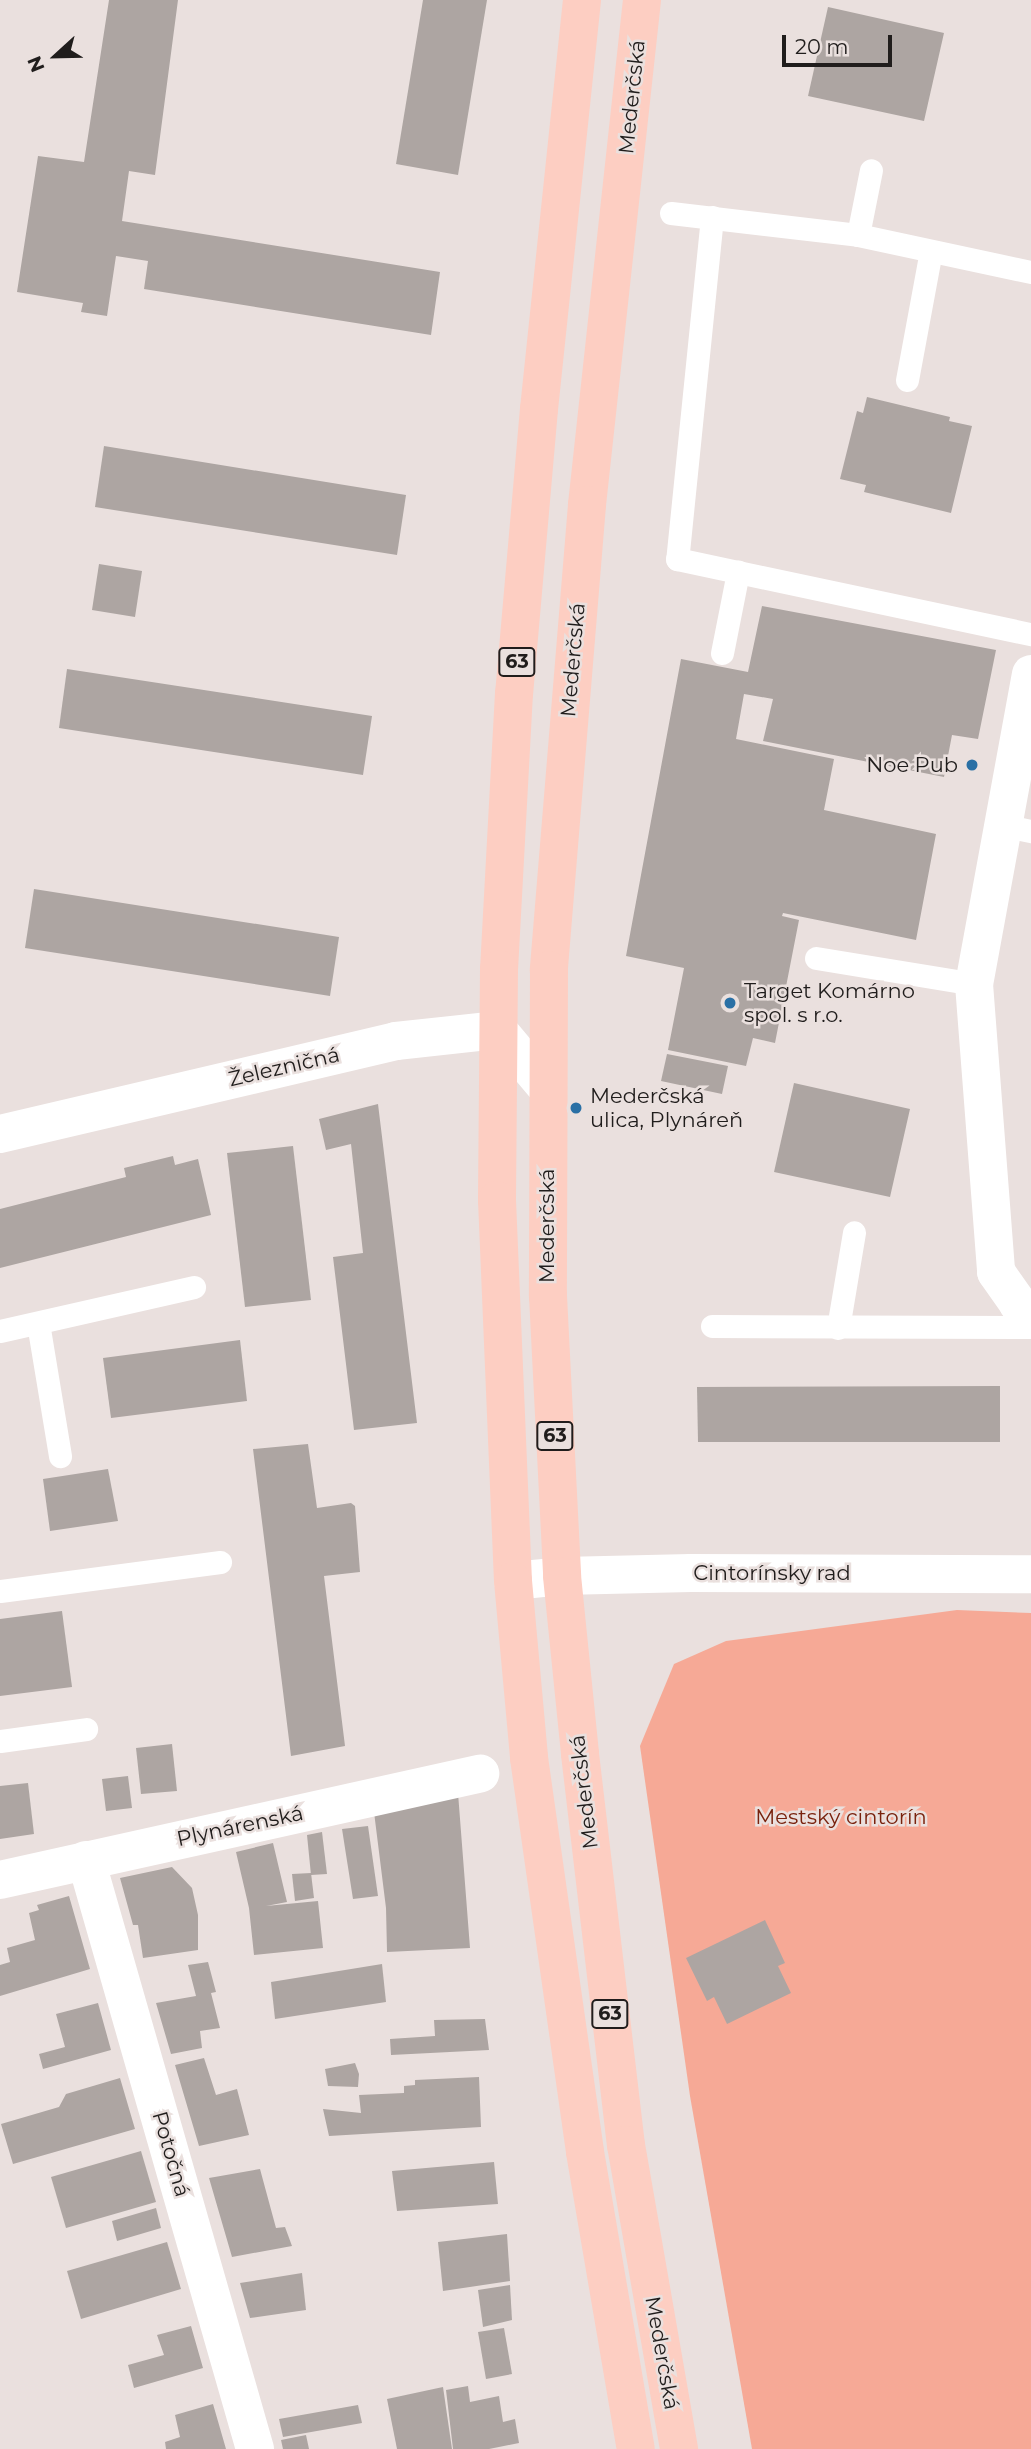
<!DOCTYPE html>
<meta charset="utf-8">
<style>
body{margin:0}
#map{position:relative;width:1031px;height:2449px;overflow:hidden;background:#eae0de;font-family:Montserrat,sans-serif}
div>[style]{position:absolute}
.green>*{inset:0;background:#f6a996}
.building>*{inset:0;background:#ada5a2}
.lane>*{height:23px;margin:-11.5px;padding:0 11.5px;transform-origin:11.5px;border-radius:11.5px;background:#fff}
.street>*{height:38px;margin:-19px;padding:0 19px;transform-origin:19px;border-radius:19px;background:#fff}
.primary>*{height:38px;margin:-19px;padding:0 19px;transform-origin:19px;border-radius:19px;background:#fdcec2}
.dots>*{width:19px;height:19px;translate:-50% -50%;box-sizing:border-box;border:4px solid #eae0de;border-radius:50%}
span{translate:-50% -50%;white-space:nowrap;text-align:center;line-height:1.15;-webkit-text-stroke:5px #eae0de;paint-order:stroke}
.shield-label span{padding:2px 5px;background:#eae0de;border:2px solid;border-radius:5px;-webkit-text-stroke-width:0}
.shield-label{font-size:19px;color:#201d1c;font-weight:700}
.street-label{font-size:21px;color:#201d1c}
.poi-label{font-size:21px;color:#201d1c}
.right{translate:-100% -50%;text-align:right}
.left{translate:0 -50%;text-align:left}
.park-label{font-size:21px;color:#79220d}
.north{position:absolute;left:21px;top:21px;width:70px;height:70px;-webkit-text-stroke:5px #eae0de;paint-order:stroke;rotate:248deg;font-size:19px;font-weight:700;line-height:28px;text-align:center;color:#201d1c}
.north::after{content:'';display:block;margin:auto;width:24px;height:32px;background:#201d1c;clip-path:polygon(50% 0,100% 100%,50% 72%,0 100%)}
.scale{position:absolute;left:782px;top:35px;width:110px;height:32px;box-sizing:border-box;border:4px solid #201d1c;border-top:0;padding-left:9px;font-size:21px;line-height:24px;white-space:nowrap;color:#201d1c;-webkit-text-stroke:5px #eae0de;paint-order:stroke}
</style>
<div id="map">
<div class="green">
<i style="clip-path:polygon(957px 1610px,1031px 1613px,1031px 2449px,752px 2449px,690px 2096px,640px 1746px,674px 1664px,726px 1641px)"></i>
</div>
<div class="building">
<i style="clip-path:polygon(109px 0,178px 0,155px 175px,129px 171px,122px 221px,440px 272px,431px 335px,144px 289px,148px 261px,116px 256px,107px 316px,81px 312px,83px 303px,17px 292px,38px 156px,84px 162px)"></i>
<i style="clip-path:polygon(423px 0,487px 0,458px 175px,396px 164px)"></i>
<i style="clip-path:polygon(828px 7px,944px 33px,924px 121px,808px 96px)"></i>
<i style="clip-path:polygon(867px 397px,950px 417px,949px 421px,972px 426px,951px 513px,864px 492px,866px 485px,840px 479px,857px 411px,863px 413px)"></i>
<i style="clip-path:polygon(104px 446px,406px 495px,397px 555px,95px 507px)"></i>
<i style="clip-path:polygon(99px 564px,142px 571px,135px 617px,92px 610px)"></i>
<i style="clip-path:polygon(762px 606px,996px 650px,978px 739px,952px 735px,944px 777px,763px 741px,773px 699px,744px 694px,736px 739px,834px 759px,824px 810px,936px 834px,916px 940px,783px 913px,782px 916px,799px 920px,775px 1043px,753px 1038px,746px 1066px,668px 1050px,684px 968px,626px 956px,681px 659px,748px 672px)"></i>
<i style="clip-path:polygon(67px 669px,372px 716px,363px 775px,59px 728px)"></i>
<i style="clip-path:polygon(34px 889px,339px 937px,330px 996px,25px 948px)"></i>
<i style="clip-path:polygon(667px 1054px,728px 1066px,722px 1094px,661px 1081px)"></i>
<i style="clip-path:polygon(794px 1083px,910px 1109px,890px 1197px,774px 1172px)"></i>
<i style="clip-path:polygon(378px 1104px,417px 1423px,354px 1430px,333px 1257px,363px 1253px,351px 1144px,326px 1150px,319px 1119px)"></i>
<i style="clip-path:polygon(293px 1146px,311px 1300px,245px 1307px,227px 1153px)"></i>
<i style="clip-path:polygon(173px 1156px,175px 1165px,198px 1159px,211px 1215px,0 1268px,0 1209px,126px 1177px,124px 1168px)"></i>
<i style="clip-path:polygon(240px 1340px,247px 1401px,111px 1418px,103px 1358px)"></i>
<i style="clip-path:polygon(1000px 1386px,1000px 1442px,698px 1442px,697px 1387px)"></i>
<i style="clip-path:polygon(308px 1444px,317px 1508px,351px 1503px,355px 1506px,360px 1572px,324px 1576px,345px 1746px,291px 1756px,253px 1449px)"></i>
<i style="clip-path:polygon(108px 1469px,118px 1521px,50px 1531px,43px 1479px)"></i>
<i style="clip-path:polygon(62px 1611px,72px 1687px,0 1696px,0 1619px)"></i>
<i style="clip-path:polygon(172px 1744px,177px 1791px,141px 1794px,136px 1748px)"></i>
<i style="clip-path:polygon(128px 1776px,132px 1808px,106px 1811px,102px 1779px)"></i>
<i style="clip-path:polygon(28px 1783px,34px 1834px,0 1839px,0 1786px)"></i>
<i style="clip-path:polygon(458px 1793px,470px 1948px,387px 1952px,386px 1908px,374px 1812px)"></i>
<i style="clip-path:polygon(368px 1826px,378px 1896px,353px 1899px,342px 1829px)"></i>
<i style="clip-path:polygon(322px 1832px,327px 1874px,311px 1875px,307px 1835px)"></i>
<i style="clip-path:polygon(273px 1843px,287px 1902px,266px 1906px,318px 1901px,323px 1948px,254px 1955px,249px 1908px,236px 1852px)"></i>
<i style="clip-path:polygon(172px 1867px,192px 1888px,198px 1915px,198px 1950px,143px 1958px,138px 1925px,133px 1925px,120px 1878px)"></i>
<i style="clip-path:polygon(311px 1873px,314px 1898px,295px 1901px,292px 1874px)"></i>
<i style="clip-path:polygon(69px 1896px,90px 1969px,0 1996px,0 1965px,10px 1962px,7px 1948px,35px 1940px,29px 1913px,39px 1910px,37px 1905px)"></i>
<i style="clip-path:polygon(765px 1920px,785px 1963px,778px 1966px,791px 1993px,727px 2024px,714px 1997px,707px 2001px,686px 1958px)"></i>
<i style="clip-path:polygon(208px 1962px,216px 1992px,211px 1993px,220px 2028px,200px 2031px,202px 2048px,171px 2054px,156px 2003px,196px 1996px,188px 1965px)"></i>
<i style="clip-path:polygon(382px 1964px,386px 2002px,275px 2019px,271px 1982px)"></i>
<i style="clip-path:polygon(98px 2003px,111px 2050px,43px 2069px,39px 2054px,65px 2047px,56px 2014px)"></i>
<i style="clip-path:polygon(485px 2019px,489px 2050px,391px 2055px,390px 2039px,435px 2036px,434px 2020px)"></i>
<i style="clip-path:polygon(204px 2058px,216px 2095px,237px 2089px,249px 2135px,199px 2146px,175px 2065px)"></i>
<i style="clip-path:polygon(355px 2063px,359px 2074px,358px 2087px,328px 2086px,325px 2069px)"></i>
<i style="clip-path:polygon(479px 2077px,481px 2127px,329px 2136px,323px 2109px,361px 2113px,359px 2095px,404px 2093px,404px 2086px,415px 2085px,415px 2080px)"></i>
<i style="clip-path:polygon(120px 2078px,135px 2129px,13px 2164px,1px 2124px,59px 2107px,66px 2094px)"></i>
<i style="clip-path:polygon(141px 2151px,156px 2202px,66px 2228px,51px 2177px)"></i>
<i style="clip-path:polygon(494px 2162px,498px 2204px,397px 2211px,392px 2171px)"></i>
<i style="clip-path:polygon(260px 2169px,276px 2228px,285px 2227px,292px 2246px,232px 2257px,209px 2178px)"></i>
<i style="clip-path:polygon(156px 2208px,161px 2228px,117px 2241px,112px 2221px)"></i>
<i style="clip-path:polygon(507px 2234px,510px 2281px,443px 2291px,438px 2242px)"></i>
<i style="clip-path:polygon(167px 2242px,181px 2289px,81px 2319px,67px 2271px)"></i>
<i style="clip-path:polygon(302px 2273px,306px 2310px,250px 2318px,240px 2283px)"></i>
<i style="clip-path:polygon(510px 2285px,512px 2320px,483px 2327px,478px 2290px)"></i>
<i style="clip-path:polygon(191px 2326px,203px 2368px,134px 2388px,128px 2365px,164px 2355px,157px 2335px)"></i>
<i style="clip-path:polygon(504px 2328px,512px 2374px,486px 2379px,478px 2332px)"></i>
<i style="clip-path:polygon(468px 2386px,470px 2402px,499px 2396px,503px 2422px,515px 2419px,519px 2443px,489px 2449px,453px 2449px,446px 2390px)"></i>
<i style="clip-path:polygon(443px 2387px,452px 2449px,397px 2449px,387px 2399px)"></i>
<i style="clip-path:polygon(213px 2404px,226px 2449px,166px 2449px,165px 2442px,180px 2437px,175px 2415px)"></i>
<i style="clip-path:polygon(358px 2405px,362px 2423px,283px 2437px,279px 2419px)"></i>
<i style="clip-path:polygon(306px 2435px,309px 2449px,283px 2449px,281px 2440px)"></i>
</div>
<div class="lane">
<i style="left:671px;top:213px;width:188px;rotate:6.7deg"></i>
<i style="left:858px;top:235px;width:177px;rotate:12.1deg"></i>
<i style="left:712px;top:217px;width:344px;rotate:95.8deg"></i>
<i style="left:677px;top:559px;width:362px;rotate:12deg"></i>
<i style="left:858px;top:235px;width:66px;rotate:-78.7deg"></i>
<i style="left:907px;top:380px;width:131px;rotate:-79.5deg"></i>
<i style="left:722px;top:653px;width:83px;rotate:-78.8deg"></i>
<i style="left:1002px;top:825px;width:30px;rotate:12deg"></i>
<i style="left:816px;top:958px;width:160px;rotate:9.3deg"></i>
<i style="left:38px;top:1323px;width:135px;rotate:80.6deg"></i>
<i style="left:712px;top:1326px;width:319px;rotate:0.2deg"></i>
<i style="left:838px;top:1328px;width:97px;rotate:-80.5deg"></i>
<i style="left:0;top:1331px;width:199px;rotate:-12.8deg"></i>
<i style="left:0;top:1591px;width:222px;rotate:-7.5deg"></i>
<i style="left:0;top:1741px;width:87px;rotate:-7.9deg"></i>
</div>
<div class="street">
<i style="left:1031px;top:674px;width:315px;rotate:100.4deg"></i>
<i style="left:974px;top:984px;width:289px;rotate:85.6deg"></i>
<i style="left:996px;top:1272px;width:39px;rotate:55deg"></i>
<i style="left:1018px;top:1304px;width:15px;rotate:28deg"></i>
<i style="left:0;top:1134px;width:407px;rotate:-13.2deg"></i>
<i style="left:396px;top:1041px;width:103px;rotate:-6.2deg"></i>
<i style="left:498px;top:1030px;width:75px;rotate:49.9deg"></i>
<i style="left:513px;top:1581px;width:49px;rotate:-5.8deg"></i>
<i style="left:562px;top:1576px;width:129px;rotate:-1.3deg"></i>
<i style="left:691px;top:1573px;width:340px;rotate:0.2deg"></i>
<i style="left:86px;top:1860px;width:613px;rotate:73.99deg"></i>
<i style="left:0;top:1880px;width:492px;rotate:-12.5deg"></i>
</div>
<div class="primary">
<i style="left:582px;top:0;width:411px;rotate:96deg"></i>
<i style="left:539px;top:409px;width:285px;rotate:95deg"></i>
<i style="left:514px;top:693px;width:276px;rotate:93.1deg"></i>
<i style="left:499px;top:969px;width:231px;rotate:90.5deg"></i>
<i style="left:497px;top:1200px;width:381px;rotate:87.6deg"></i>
<i style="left:513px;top:1581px;width:178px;rotate:84.8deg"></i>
<i style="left:529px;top:1758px;width:398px;rotate:81.9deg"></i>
<i style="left:585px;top:2152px;width:301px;rotate:80.3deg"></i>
<i style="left:642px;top:0;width:508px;rotate:96.22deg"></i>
<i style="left:587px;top:505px;width:467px;rotate:94.7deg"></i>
<i style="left:549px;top:970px;width:326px;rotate:90.2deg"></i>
<i style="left:548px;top:1296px;width:280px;rotate:87.1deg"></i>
<i style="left:562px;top:1576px;width:179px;rotate:84.2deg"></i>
<i style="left:580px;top:1754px;width:394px;rotate:83.3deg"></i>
<i style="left:626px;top:2145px;width:309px;rotate:80.1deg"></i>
</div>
<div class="dots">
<i style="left:972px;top:765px;background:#2a70a5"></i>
<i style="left:730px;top:1003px;background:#2a70a5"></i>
<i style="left:576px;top:1108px;background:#2a70a5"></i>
</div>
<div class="shield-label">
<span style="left:517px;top:662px">63</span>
<span style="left:555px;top:1436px">63</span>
<span style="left:610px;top:2014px">63</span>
</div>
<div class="street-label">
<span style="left:632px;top:97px;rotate:-84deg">Mederčská</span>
<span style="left:573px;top:660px;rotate:-85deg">Mederčská</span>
<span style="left:284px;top:1067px;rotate:-13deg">Železničná</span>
<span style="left:547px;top:1226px;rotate:-90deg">Mederčská</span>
<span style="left:772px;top:1573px">Cintorínsky rad</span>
<span style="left:584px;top:1792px;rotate:-97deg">Mederčská</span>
<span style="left:240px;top:1826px;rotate:-12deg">Plynárenská</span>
<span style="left:171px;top:2154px;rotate:74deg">Potočná</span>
<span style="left:662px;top:2353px;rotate:80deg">Mederčská</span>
</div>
<div class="poi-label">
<span class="right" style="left:958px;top:765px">Noe Pub</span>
<span class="left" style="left:744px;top:1003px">Target Komárno<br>spol. s r.o.</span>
<span class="left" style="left:590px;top:1108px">Mederčská<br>ulica, Plynáreň</span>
</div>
<div class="park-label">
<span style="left:841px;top:1817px">Mestský cintorín</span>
</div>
<div class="north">N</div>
<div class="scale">20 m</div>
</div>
